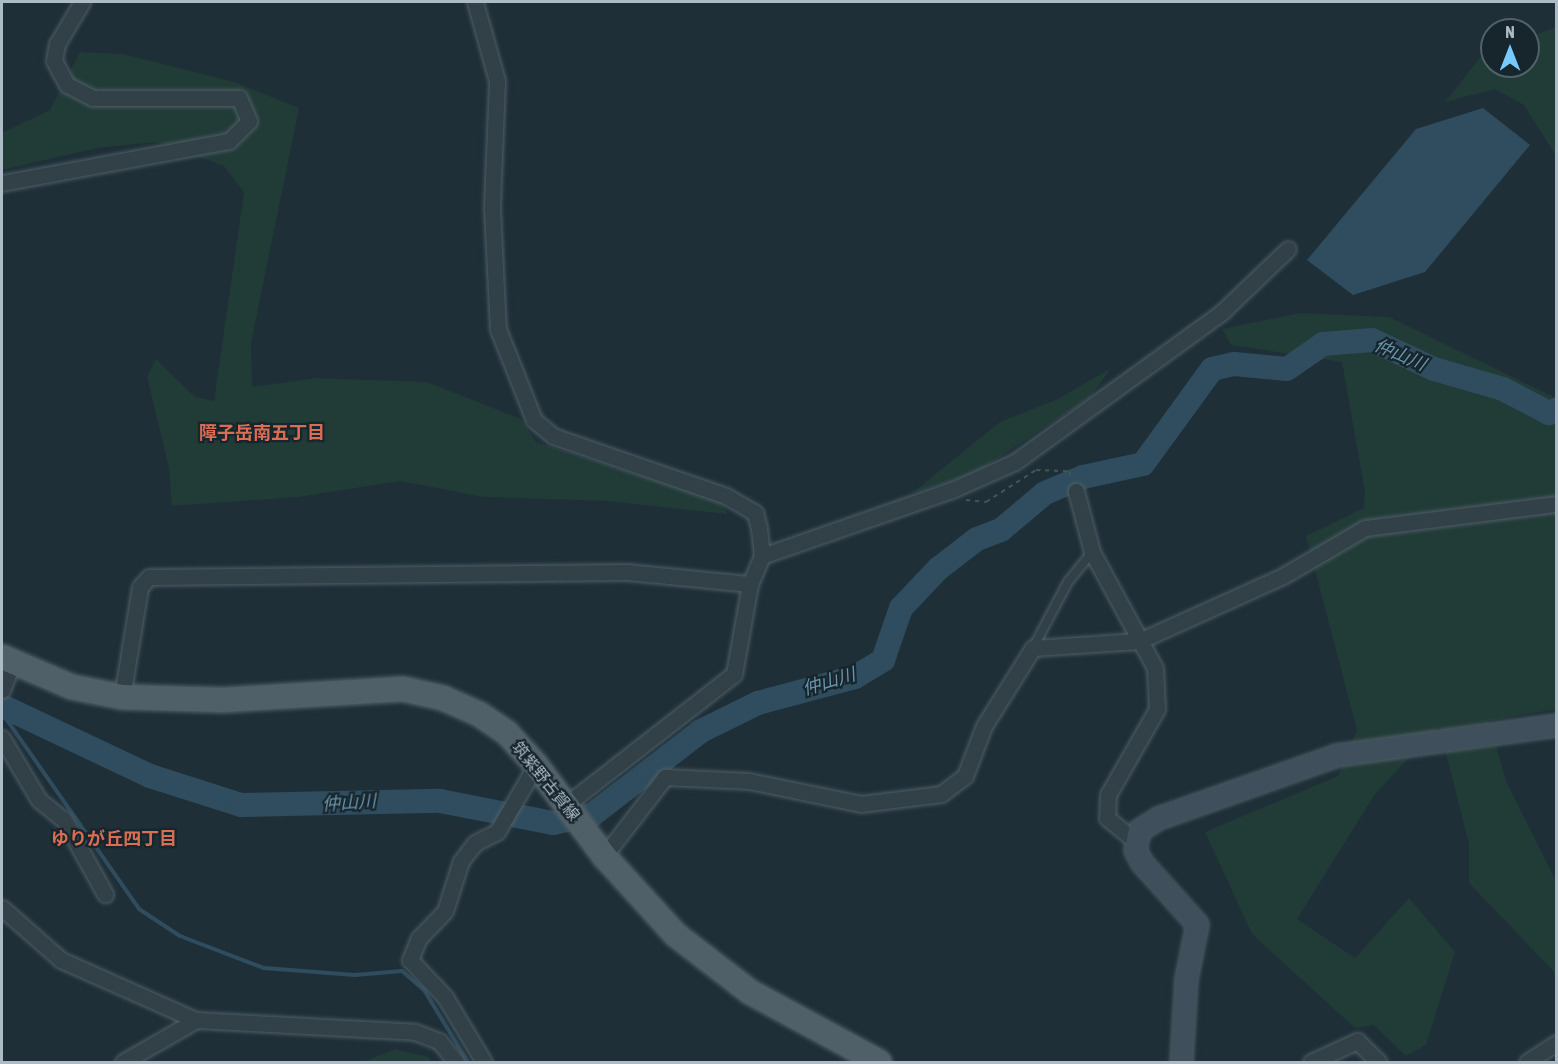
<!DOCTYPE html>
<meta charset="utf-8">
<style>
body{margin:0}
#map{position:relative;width:1558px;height:1064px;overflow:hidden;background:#1e2f38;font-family:"Asap Condensed","Noto Sans JP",sans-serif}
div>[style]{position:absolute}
.green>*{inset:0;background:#213b37}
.water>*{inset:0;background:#2f4d5e}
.stream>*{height:4px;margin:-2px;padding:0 2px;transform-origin:2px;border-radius:2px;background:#2f4d5e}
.river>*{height:24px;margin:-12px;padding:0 12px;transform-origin:12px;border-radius:12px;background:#2f4d5e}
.path>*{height:2px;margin-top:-1px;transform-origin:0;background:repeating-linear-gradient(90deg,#405755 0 4.5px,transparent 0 9px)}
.roads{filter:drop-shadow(0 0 2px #4f5e66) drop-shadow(0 0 2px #4f5e66)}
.lane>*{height:8px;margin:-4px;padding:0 4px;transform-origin:4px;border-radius:4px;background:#324048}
.street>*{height:15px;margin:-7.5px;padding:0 7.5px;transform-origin:7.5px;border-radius:7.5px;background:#324048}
.secondary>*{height:21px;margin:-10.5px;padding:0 10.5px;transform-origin:10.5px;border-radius:10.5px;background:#3f505c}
.primary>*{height:24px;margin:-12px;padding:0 12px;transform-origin:12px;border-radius:12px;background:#4f6069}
span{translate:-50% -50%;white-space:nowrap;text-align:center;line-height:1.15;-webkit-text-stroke:4.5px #17252d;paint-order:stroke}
.street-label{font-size:16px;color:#acbbc5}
.water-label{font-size:18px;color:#6a95ab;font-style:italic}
.neighbourhood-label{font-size:18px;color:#da6e52;font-weight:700}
.frame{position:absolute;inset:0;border:3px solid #acbbc5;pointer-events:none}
.north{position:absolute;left:1480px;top:18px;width:60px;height:60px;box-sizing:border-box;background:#17252d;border:2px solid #53616a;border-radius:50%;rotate:0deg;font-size:16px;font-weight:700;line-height:24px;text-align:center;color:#acbbc5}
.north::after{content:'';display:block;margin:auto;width:21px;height:27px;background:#77caff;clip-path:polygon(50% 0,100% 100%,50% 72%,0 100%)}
</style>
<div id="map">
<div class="green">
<i style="clip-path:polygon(1556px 27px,1556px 156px,1524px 105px,1495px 89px,1445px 102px,1482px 55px,1492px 51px,1492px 66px,1528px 66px,1528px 38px)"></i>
<i style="clip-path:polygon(80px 52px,123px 54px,234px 82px,299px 108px,251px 343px,252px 387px,316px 378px,427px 382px,521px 419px,536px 442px,722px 502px,727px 514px,607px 501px,484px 497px,400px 481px,298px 497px,172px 506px,169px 468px,147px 377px,156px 359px,195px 397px,214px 401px,244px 192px,224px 166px,157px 142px,97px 148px,2px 170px,2px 133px,50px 110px)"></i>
<i style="clip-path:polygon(1301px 313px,1389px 317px,1556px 398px,1556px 709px,1489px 721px,1506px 781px,1556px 881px,1556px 974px,1469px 883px,1469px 844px,1439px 726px,1375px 794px,1297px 919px,1355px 958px,1409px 898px,1455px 952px,1426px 1045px,1406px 1056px,1374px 1025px,1355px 1028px,1252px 934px,1205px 832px,1338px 776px,1357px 730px,1306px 536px,1364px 508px,1365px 492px,1342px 362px,1231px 345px,1222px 329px)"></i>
<i style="clip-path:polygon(1111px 368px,1090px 398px,972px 475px,912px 493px,1000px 422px,1058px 399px)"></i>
<i style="clip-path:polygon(395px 1049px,428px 1057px,432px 1062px,363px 1062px)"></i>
</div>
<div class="water">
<i style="clip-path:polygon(1483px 108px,1530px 145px,1425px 272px,1353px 295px,1307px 260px,1416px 129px)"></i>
</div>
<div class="stream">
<i style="left:2px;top:713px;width:239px;rotate:55deg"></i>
<i style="left:139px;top:909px;width:49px;rotate:33.4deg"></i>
<i style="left:180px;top:936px;width:90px;rotate:20.9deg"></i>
<i style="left:264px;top:968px;width:91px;rotate:4.4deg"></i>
<i style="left:355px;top:975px;width:47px;rotate:-4.9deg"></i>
<i style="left:402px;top:971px;width:29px;rotate:41deg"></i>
<i style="left:424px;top:990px;width:84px;rotate:58.6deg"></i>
</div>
<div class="river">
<i style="left:2px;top:706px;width:164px;rotate:25.3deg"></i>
<i style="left:150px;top:776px;width:96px;rotate:17.7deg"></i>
<i style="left:241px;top:805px;width:199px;rotate:-1.2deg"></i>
<i style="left:440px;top:801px;width:115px;rotate:11deg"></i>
<i style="left:553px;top:823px;width:40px;rotate:-12deg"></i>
<i style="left:592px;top:815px;width:138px;rotate:-37.6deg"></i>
<i style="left:701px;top:731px;width:64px;rotate:-26.2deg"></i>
<i style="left:758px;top:703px;width:100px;rotate:-15deg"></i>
<i style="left:855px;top:677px;width:33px;rotate:-31deg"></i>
<i style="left:883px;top:660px;width:55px;rotate:-70.9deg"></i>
<i style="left:901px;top:608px;width:54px;rotate:-46.5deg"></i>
<i style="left:938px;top:569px;width:49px;rotate:-37.6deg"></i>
<i style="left:977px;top:539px;width:26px;rotate:-21deg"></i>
<i style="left:1001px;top:530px;width:57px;rotate:-40.1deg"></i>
<i style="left:1045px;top:493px;width:41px;rotate:-22.8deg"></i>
<i style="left:1083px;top:477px;width:61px;rotate:-12.2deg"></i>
<i style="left:1143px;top:464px;width:117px;rotate:-54deg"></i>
<i style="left:1212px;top:369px;width:23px;rotate:-13deg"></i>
<i style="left:1234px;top:364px;width:53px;rotate:5.4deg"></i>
<i style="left:1287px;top:369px;width:44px;rotate:-34.8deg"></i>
<i style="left:1323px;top:344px;width:49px;rotate:-4.7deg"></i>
<i style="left:1372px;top:340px;width:68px;rotate:25.1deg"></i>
<i style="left:1434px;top:369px;width:72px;rotate:16.2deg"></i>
<i style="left:1503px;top:389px;width:52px;rotate:27.6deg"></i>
<i style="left:1549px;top:413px;width:8px;rotate:-23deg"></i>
</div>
<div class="path">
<i style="left:966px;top:500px;width:20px;rotate:6deg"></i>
<i style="left:986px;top:502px;width:59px;rotate:-32.6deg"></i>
<i style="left:1036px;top:470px;width:33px;rotate:2deg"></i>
<i style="left:1069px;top:471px;width:9px;rotate:69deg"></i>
</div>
<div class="roads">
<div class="lane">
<i style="left:1033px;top:648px;width:75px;rotate:-62.1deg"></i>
<i style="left:1068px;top:582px;width:38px;rotate:-51deg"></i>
</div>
<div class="street">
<i style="left:475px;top:2px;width:82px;rotate:74.4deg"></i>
<i style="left:497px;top:81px;width:127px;rotate:92.3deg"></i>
<i style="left:492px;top:208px;width:121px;rotate:87.2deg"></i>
<i style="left:498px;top:329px;width:98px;rotate:68.4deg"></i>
<i style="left:534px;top:420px;width:25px;rotate:40deg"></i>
<i style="left:553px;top:436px;width:183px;rotate:19.1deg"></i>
<i style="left:726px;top:496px;width:34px;rotate:30deg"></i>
<i style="left:755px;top:513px;width:16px;rotate:75deg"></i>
<i style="left:759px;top:528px;width:28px;rotate:84deg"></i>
<i style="left:762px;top:556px;width:30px;rotate:113deg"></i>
<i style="left:750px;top:584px;width:91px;rotate:100.1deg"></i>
<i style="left:734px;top:674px;width:213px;rotate:142.1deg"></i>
<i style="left:2px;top:183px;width:231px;rotate:-10.5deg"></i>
<i style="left:229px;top:141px;width:28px;rotate:-45deg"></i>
<i style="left:249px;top:121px;width:25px;rotate:-113deg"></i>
<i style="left:239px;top:98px;width:146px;rotate:180deg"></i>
<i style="left:93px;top:98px;width:29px;rotate:-153deg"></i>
<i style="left:67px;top:85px;width:27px;rotate:-118deg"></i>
<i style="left:54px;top:61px;width:17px;rotate:-80deg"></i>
<i style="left:57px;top:44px;width:49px;rotate:-59.2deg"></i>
<i style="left:1076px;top:491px;width:63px;rotate:75.3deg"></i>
<i style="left:1092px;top:552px;width:132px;rotate:61.5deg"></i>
<i style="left:1155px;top:668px;width:41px;rotate:87.2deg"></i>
<i style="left:1157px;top:709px;width:99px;rotate:119.7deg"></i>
<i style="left:1108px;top:795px;width:23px;rotate:92deg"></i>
<i style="left:1107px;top:818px;width:36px;rotate:39deg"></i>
<i style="left:762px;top:556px;width:201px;rotate:-19.2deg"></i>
<i style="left:952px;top:490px;width:69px;rotate:-24deg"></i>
<i style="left:1015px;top:462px;width:256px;rotate:-35.9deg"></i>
<i style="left:1222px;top:312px;width:91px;rotate:-43.7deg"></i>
<i style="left:2px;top:690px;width:28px;rotate:-69deg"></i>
<i style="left:122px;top:697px;width:111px;rotate:-80.7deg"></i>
<i style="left:140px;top:587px;width:13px;rotate:-48deg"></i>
<i style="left:149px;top:577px;width:478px;rotate:-0.6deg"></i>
<i style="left:627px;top:572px;width:124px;rotate:5.6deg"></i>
<i style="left:2px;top:738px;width:72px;rotate:59.2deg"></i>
<i style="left:39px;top:800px;width:32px;rotate:39deg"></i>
<i style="left:64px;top:820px;width:85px;rotate:61deg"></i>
<i style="left:604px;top:856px;width:100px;rotate:-52.3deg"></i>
<i style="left:665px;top:777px;width:84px;rotate:2.7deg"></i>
<i style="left:749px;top:781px;width:114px;rotate:11.6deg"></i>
<i style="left:861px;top:804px;width:81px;rotate:-7.1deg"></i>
<i style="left:941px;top:794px;width:30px;rotate:-37deg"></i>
<i style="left:965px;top:776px;width:53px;rotate:-69.2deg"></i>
<i style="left:984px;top:726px;width:92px;rotate:-57.9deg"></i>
<i style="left:1033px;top:648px;width:106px;rotate:-3.8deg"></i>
<i style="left:1139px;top:641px;width:158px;rotate:-24.3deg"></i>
<i style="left:1283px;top:576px;width:95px;rotate:-30.3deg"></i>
<i style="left:1365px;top:528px;width:193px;rotate:-7.2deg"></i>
<i style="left:2px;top:908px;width:79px;rotate:41.4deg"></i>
<i style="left:61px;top:960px;width:148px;rotate:24deg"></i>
<i style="left:196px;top:1020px;width:219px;rotate:3.1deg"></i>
<i style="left:415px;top:1032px;width:26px;rotate:21deg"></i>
<i style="left:439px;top:1041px;width:27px;rotate:51deg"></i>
<i style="left:123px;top:1062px;width:84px;rotate:-29.9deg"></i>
<i style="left:484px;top:1062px;width:76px;rotate:-121deg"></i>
<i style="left:445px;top:997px;width:51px;rotate:-133.4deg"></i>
<i style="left:410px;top:960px;width:24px;rotate:-68deg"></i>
<i style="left:419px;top:938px;width:37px;rotate:-46deg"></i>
<i style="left:445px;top:911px;width:52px;rotate:-72.3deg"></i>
<i style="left:461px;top:861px;width:23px;rotate:-52deg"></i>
<i style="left:475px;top:843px;width:25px;rotate:-27deg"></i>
<i style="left:497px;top:832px;width:78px;rotate:-59.8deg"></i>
<i style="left:1311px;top:1062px;width:51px;rotate:-24.5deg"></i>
<i style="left:1357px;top:1041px;width:30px;rotate:44deg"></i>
<i style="left:1527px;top:1062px;width:35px;rotate:-33deg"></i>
</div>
<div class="secondary">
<i style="left:1181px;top:1062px;width:83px;rotate:-86.6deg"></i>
<i style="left:1186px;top:979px;width:56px;rotate:-78.7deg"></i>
<i style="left:1197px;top:924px;width:82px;rotate:-132deg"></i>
<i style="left:1142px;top:863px;width:15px;rotate:-118deg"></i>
<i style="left:1135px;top:850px;width:20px;rotate:-79deg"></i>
<i style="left:1139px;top:830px;width:22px;rotate:-32deg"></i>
<i style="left:1158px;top:818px;width:190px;rotate:-19.4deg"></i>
<i style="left:1337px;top:755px;width:221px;rotate:-7.8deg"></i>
</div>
<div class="primary">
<i style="left:2px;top:657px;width:76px;rotate:23.2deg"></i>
<i style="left:72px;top:687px;width:51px;rotate:11.3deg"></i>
<i style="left:122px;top:697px;width:101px;rotate:1.7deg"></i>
<i style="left:223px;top:700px;width:180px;rotate:-3.5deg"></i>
<i style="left:403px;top:689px;width:41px;rotate:12.7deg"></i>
<i style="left:443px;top:698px;width:39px;rotate:24deg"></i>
<i style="left:479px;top:714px;width:34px;rotate:34deg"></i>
<i style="left:507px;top:733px;width:43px;rotate:47.8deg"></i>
<i style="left:536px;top:765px;width:114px;rotate:53.2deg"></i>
<i style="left:604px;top:856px;width:107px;rotate:47.7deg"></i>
<i style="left:676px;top:935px;width:93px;rotate:37.6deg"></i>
<i style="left:750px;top:992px;width:147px;rotate:28.5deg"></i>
</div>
</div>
<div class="street-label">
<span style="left:546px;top:781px;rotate:51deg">筑紫野古賀線</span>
</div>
<div class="water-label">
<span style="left:1400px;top:355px;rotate:23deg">仲山川</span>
<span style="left:829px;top:682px;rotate:-17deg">仲山川</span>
<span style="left:349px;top:803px;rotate:-4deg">仲山川</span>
</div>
<div class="neighbourhood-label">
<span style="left:262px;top:433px">障子岳南五丁目</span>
<span style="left:114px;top:839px">ゆりが丘四丁目</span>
</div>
<div class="frame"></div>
<div class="north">N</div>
</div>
